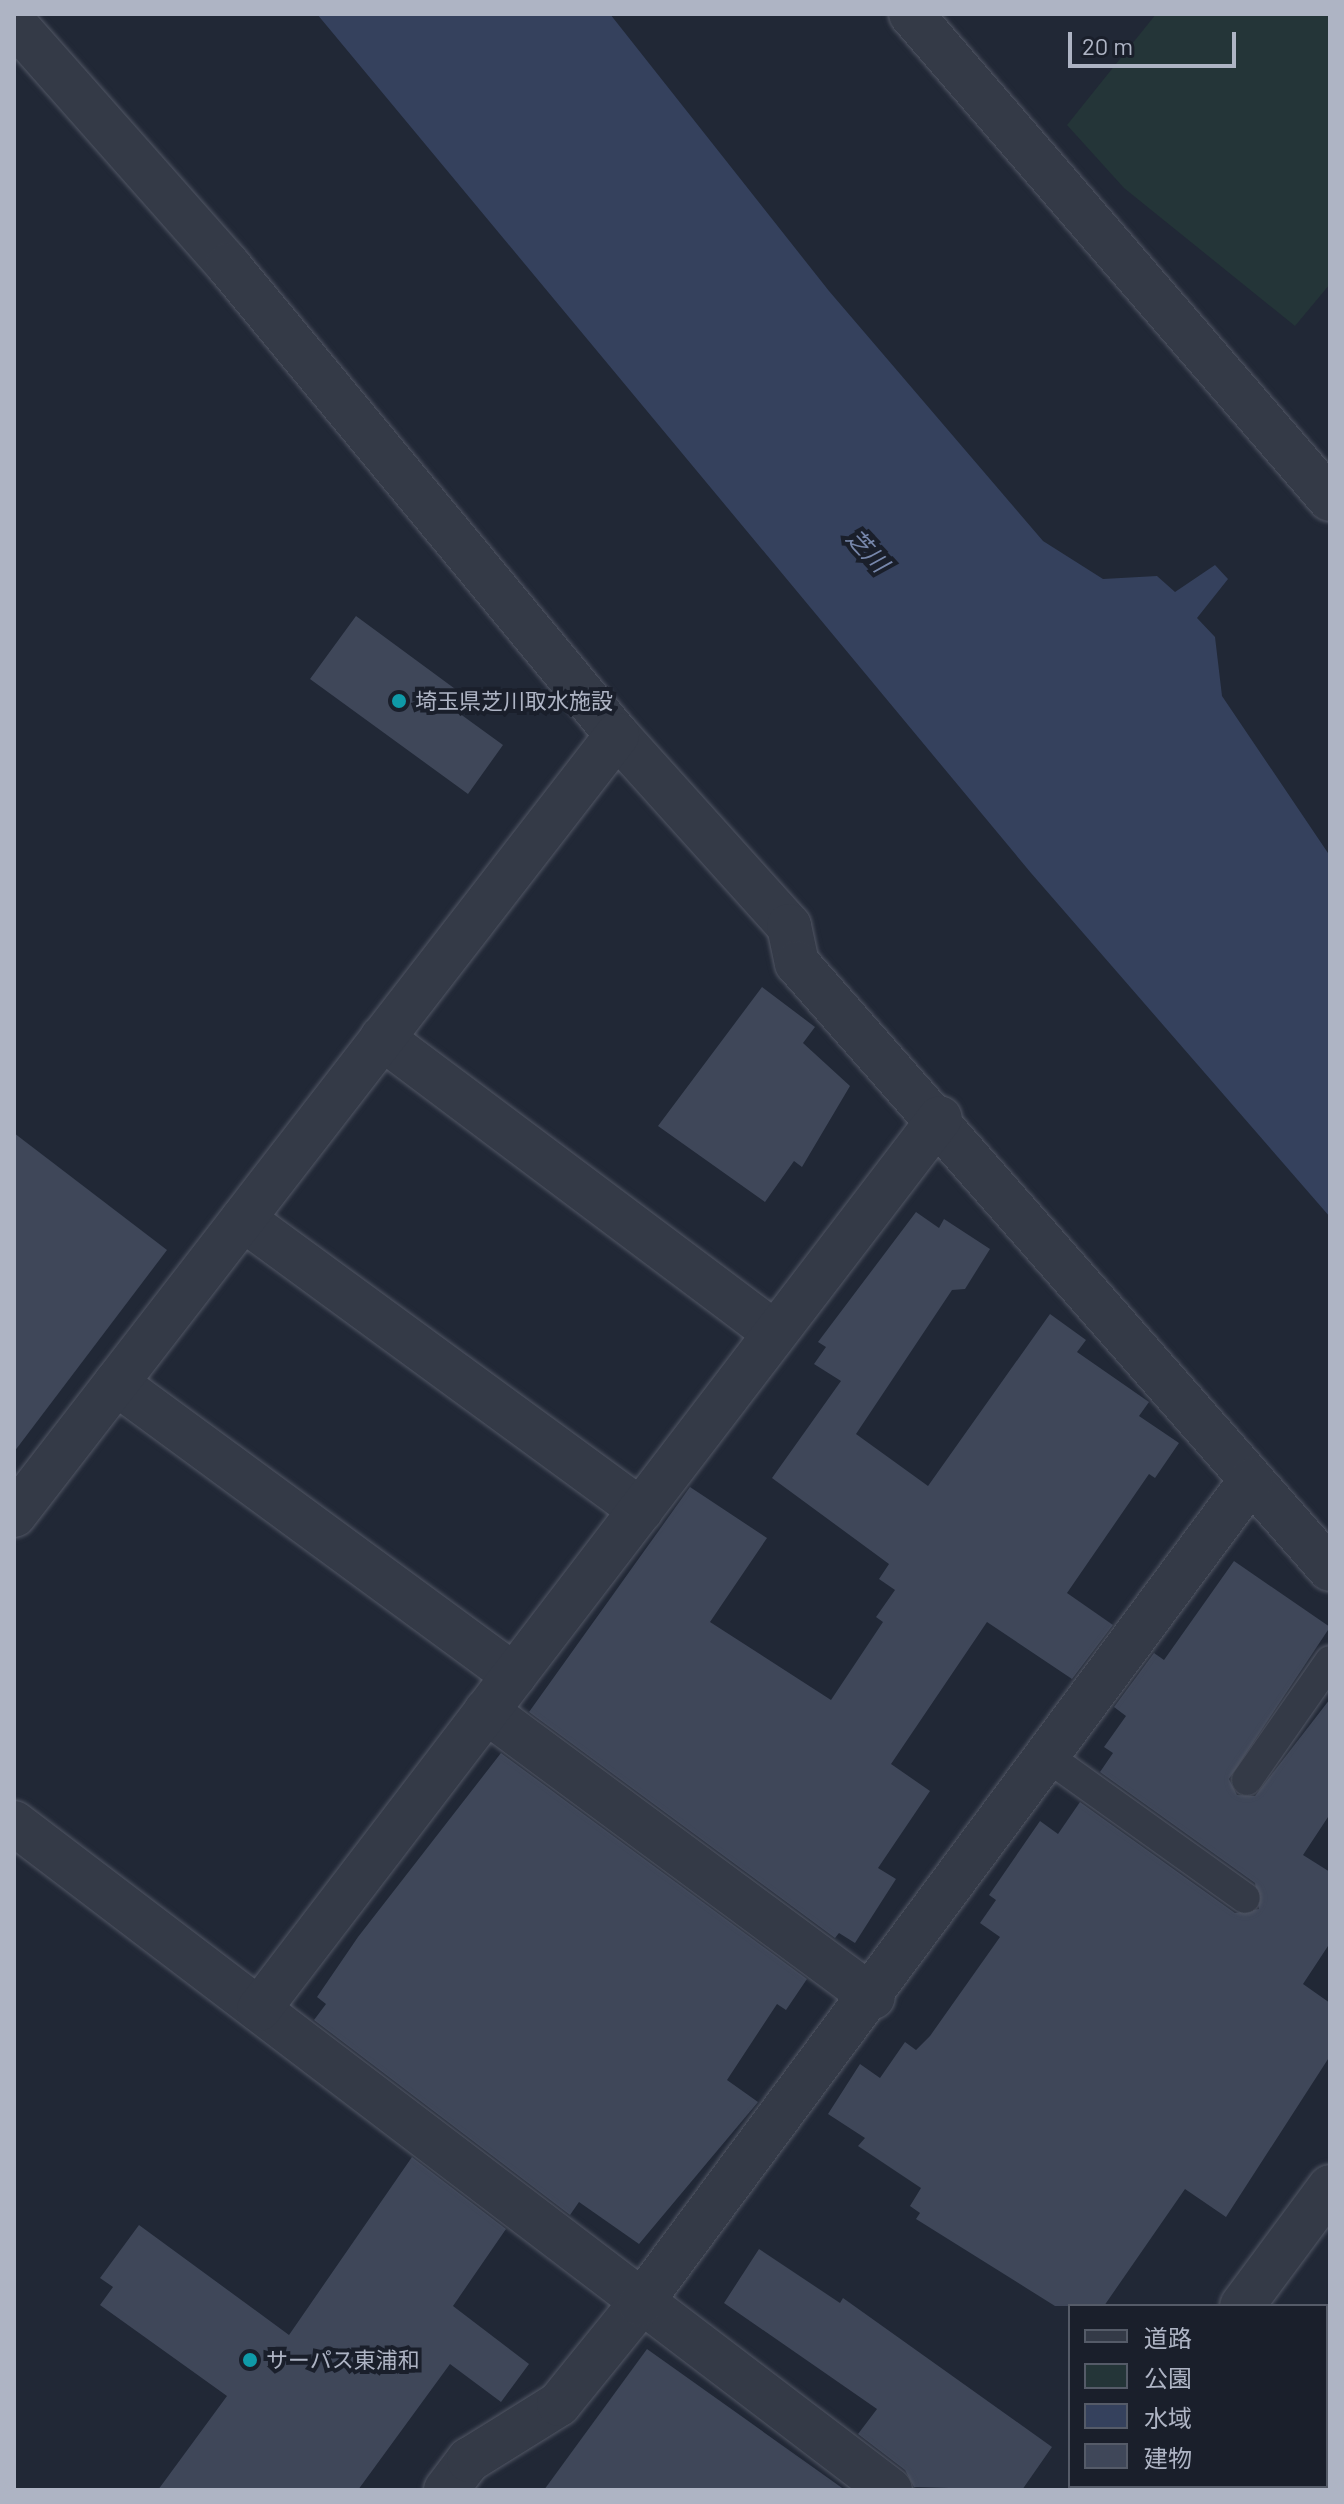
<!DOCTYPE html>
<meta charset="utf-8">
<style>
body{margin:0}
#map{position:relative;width:1344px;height:2504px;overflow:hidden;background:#212836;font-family:Barlow,"Noto Sans JP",sans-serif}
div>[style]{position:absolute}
.green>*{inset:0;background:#243538}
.water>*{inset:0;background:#35415d}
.building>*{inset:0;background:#3f4759}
.roads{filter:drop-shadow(0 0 2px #525765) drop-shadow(0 0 2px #525765)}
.service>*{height:30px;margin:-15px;padding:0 15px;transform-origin:15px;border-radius:15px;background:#343a47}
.minor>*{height:44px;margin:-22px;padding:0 22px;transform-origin:22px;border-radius:22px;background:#343a47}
.dots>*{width:22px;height:22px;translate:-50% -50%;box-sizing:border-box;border:4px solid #1a1f2b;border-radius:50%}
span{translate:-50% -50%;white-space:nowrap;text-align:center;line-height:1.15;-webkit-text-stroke:8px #1a1f2b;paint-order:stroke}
.poi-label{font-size:22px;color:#aeb4c4}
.left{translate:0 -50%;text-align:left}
.water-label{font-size:24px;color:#7787ab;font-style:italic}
.frame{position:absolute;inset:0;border:16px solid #aeb4c4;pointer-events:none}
.legend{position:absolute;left:1068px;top:2304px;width:260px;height:184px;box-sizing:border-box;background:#1a1f2b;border:2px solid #555b68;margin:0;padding:10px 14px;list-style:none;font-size:24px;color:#aeb4c4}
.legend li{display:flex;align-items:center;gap:16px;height:40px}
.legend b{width:40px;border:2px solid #555b68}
.scale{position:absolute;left:1068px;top:32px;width:168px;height:36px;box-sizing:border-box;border:4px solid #aeb4c4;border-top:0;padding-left:10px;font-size:24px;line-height:28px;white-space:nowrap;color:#aeb4c4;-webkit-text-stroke:6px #1a1f2b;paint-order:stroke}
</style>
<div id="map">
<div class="green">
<i style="clip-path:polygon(1156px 14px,1330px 14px,1330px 284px,1295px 326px,1124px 188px,1067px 125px)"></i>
</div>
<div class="water">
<i style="clip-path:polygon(317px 14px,610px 14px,829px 291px,1043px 541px,1103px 579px,1157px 576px,1175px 592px,1215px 565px,1228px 579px,1197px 618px,1215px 637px,1222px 696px,1330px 856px,1330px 1217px,1031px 873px)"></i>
</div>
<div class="building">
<i style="clip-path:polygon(356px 616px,462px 694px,452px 708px,503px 745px,468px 794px,310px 679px)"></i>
<i style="clip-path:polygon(762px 987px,815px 1027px,803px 1043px,850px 1086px,802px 1167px,794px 1161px,765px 1202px,658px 1126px)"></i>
<i style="clip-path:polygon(14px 1133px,167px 1250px,14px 1452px)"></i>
<i style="clip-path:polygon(916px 1212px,939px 1228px,944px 1219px,990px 1249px,965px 1289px,952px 1290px,856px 1434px,928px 1486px,1050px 1314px,1086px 1340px,1077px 1352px,1149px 1402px,1139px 1416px,1179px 1443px,1155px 1478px,1149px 1474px,1067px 1593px,1113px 1625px,1072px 1679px,987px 1622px,891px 1764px,930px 1791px,878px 1868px,896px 1879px,855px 1943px,839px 1933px,835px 1938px,529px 1712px,690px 1487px,767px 1538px,710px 1622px,831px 1700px,883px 1622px,876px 1617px,895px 1590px,879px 1579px,889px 1564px,772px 1478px,841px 1381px,814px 1364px,826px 1347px,818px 1342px)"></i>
<i style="clip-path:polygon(1234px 1561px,1330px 1627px,1229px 1779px,1237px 1795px,1255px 1796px,1330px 1699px,1330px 1814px,1303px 1855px,1330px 1872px,1330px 1943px,1303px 1984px,1330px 2003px,1330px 2056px,1226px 2217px,1185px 2189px,1104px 2306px,1055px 2306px,916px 2219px,920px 2213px,910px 2206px,921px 2188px,858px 2146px,865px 2138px,828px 2114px,860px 2064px,880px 2078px,905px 2042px,916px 2050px,930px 2036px,1000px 1937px,980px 1923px,996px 1900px,989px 1895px,1040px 1821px,1058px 1834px,1080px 1802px,1235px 1913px,1259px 1909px,1255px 1883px,1100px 1772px,1113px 1753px,1104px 1747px,1126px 1716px,1114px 1707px,1154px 1653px,1164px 1660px)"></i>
<i style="clip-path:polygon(501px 1753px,807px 1979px,786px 2010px,777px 2004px,727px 2080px,758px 2102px,639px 2244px,579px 2202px,570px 2215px,314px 2020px,326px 2004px,317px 1997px,358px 1937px)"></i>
<i style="clip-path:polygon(412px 2157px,506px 2229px,453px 2306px,529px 2364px,501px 2402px,450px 2364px,358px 2490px,158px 2490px,227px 2396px,100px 2305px,113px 2287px,100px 2278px,139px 2225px,289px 2335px)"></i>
<i style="clip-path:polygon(759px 2249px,840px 2303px,843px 2298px,1052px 2447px,1022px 2490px,914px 2487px,905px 2470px,858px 2434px,877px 2409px,724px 2303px)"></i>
<i style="clip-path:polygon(647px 2349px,845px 2490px,544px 2490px)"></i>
</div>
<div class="roads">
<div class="service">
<i style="left:1048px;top:1757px;width:242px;rotate:35.6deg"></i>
<i style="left:1247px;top:1780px;width:145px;rotate:-55.1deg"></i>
</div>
<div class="minor">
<i style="left:911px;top:14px;width:641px;rotate:49.18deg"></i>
<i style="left:14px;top:23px;width:323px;rotate:48.5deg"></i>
<i style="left:228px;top:265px;width:610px;rotate:50.39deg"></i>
<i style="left:617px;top:735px;width:257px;rotate:48deg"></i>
<i style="left:789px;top:926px;width:38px;rotate:78deg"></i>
<i style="left:797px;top:963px;width:807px;rotate:48.67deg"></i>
<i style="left:382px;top:1038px;width:491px;rotate:36.9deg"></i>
<i style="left:243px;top:1219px;width:493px;rotate:36.2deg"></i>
<i style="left:116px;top:1383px;width:494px;rotate:36.3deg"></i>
<i style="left:14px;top:1515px;width:986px;rotate:-52.29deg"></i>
<i style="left:486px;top:1711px;width:481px;rotate:36.5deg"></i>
<i style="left:14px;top:1823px;width:1101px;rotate:37.29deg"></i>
<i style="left:259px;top:2009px;width:1121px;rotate:-52.61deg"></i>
<i style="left:1242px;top:2306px;width:148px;rotate:-53.5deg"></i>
<i style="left:446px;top:2490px;width:38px;rotate:-53deg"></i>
<i style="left:469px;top:2460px;width:106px;rotate:-31.9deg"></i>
<i style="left:559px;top:2404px;width:129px;rotate:-51deg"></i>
<i style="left:640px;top:2304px;width:1026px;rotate:-53.44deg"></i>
<i style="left:1106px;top:2490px;width:5px;rotate:-53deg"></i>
</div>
</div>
<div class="dots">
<i style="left:399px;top:701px;background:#0f9aa8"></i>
<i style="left:250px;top:2360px;background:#0f9aa8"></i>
</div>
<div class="poi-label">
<span class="left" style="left:415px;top:701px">埼玉県芝川取水施設</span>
<span class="left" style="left:266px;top:2360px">サーパス東浦和</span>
</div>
<div class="water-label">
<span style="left:868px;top:550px;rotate:47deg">芝川</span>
</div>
<div class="frame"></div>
<ul class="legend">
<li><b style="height:10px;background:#343a47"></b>道路</li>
<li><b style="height:22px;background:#243538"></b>公園</li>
<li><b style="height:22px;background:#35415d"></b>水域</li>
<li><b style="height:22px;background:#3f4759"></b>建物</li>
</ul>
<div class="scale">20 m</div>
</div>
